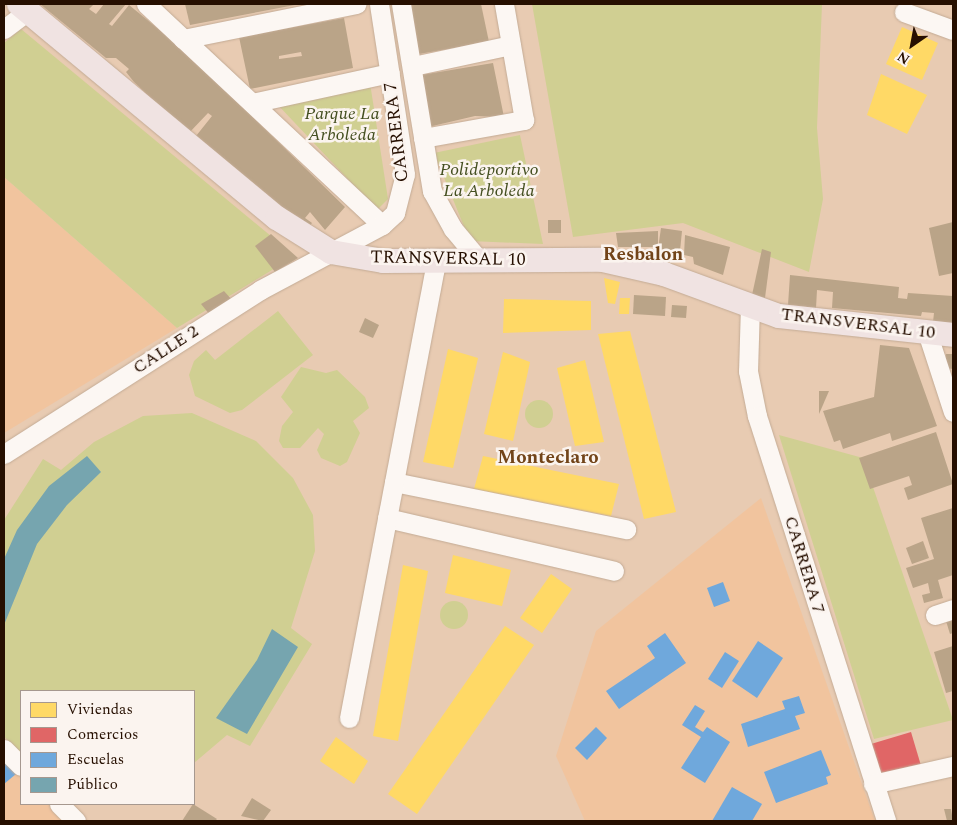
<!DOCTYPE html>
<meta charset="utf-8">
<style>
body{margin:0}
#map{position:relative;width:957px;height:825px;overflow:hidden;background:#e8cbb2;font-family:Spectral,serif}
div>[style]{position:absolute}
.built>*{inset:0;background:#f1c49e}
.green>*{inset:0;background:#d0cf92}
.round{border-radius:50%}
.homes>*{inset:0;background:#ffd966}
.shops>*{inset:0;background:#e06666}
.schools>*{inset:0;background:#6fa8dc}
.public>*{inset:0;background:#76a5af}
.building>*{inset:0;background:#baa488}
.roads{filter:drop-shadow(0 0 1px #c3ab95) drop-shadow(0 0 1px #c3ab95)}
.minor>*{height:19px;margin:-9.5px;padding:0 9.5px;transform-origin:9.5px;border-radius:9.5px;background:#fcf7f3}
.major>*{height:24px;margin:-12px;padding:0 12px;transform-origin:12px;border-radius:12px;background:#f0e3e2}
span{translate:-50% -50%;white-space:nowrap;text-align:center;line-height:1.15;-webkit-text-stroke:5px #fbf4ef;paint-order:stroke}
.park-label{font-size:18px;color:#444f20;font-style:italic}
.street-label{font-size:18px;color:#260f00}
.neighbourhood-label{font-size:19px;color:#724419;font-weight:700}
.frame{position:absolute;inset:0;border:5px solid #260f00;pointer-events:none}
.legend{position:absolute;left:20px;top:690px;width:175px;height:115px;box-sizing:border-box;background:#fbf4ef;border:1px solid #a6988f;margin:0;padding:6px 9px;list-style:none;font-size:15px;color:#260f00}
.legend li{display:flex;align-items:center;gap:10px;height:25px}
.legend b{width:25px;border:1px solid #a6988f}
.north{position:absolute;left:887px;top:20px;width:50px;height:50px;-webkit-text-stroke:4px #fbf4ef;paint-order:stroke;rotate:213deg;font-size:14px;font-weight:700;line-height:20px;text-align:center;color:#260f00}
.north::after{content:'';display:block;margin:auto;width:18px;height:22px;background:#260f00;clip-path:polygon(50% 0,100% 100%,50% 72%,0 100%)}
</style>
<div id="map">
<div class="built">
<i style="clip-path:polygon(4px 177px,177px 328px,4px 433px)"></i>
<i style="clip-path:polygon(761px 498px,875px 821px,585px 821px,556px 756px,596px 631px)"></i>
<i style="clip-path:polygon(4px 751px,21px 770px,21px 804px,52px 804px,68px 821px,4px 821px)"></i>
</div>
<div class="green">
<i style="clip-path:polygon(532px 4px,822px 4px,817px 128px,823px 199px,809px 272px,683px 223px,573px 237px)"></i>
<i style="clip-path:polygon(21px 29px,295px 256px,177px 328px,4px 177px,4px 43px)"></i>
<i style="clip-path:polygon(370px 83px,388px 199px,377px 210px,277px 104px)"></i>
<i style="clip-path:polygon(520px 135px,543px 244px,470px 241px,434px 153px)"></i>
<i style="clip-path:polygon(278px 311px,313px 355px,242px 410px,230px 413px,195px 396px,189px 375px,194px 361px,206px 350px,215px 360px)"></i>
<i style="clip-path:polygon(301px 367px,326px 373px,337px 370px,365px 397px,369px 408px,353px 421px,360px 433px,347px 462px,340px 466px,321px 458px,317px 450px,324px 434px,318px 428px,300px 448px,283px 448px,279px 441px,282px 426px,293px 412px,281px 397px)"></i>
<i class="round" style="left:525px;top:400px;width:28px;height:28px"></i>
<i style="clip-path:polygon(192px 413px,256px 441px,293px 478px,313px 515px,315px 551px,291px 628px,312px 644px,250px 746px,227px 735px,194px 763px,194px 691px,21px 691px,21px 758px,4px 736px,4px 520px,43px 459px,61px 470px,94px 442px,143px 416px)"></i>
<i style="clip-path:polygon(779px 435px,863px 458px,953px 720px,874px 739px)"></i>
<i class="round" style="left:440px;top:601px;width:28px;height:28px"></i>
</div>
<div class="homes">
<i style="clip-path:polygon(902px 27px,938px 43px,922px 80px,886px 64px)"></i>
<i style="clip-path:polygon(881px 74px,927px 95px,907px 134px,867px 115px)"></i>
<i style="clip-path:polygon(604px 278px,620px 282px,615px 304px,608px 303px)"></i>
<i style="clip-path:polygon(620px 298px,630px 298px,629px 314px,619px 314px)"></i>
<i style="clip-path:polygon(504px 299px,591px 301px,591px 330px,503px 333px)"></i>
<i style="clip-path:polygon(630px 331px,676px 512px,644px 519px,598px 334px)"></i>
<i style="clip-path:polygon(448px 349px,478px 358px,453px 468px,423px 462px)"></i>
<i style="clip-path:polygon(503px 352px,530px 362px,513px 441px,484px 434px)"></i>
<i style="clip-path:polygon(585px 360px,604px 442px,575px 446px,557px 368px)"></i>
<i style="clip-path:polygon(483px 456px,619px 484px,611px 516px,474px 489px)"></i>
<i style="clip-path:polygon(453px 555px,511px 570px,502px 606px,445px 593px)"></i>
<i style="clip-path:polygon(403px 565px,428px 571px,398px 741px,373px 736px)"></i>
<i style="clip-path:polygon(551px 574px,572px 589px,542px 633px,520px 618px)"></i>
<i style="clip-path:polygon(505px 626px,534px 645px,417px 814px,388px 794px)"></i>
<i style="clip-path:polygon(336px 737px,368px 761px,354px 784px,320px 761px)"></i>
</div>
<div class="shops">
<i style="clip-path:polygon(911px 732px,922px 769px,882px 780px,871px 744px)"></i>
</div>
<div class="schools">
<i style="clip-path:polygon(723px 582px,730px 601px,714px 607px,707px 588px)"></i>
<i style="clip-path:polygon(665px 633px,686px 663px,619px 709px,606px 691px,655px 658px,647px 646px)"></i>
<i style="clip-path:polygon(758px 641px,783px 658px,757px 698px,732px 681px)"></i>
<i style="clip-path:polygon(725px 652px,739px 661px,722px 688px,708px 679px)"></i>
<i style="clip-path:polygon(799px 696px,805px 713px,795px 716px,800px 729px,748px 747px,741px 724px,785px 709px,782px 701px)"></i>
<i style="clip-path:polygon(695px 705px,705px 711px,695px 727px,703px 732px,707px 727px,730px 742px,705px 783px,681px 768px,701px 737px,682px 725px)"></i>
<i style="clip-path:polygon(596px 727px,607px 738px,587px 760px,575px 748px)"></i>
<i style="clip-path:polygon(821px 750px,831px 775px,826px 777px,828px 784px,776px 803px,764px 772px)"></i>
<i style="clip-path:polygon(4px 759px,16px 774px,4px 784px)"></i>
<i style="clip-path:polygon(732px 787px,762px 804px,752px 821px,712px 821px)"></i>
</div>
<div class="public">
<i style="clip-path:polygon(87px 456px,101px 472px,67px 505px,37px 544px,4px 625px,4px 559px,17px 530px,49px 486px)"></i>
<i style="clip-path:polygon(272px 629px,298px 647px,247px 734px,216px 718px,257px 660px)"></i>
</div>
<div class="building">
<i style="clip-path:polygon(40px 4px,94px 4px,89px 9px,96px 14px,104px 4px,126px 4px,109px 24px,112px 26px,129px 5px,183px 49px,345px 207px,325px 230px,310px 212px,305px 218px,312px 223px,307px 229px,196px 136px,212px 116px,208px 113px,188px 134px,134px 82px,126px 72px,129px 69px,116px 58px,106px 58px)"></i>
<i style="clip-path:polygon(185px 4px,295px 4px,295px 5px,190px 25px)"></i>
<i style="clip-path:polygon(403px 4px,481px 4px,489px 42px,413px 55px)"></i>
<i style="clip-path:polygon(evenodd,344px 18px,353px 68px,250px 89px,239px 37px,344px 18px,301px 52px,302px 56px,279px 59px,279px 56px,301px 52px)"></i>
<i style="clip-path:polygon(493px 63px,504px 117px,475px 116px,424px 128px,421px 75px)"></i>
<i style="clip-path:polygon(548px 220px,561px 220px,561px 233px,548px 233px)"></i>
<i style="clip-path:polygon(953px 222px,953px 273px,939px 276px,929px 228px)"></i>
<i style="clip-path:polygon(661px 228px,682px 231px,680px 251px,658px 249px)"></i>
<i style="clip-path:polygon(658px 231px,658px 247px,618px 247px,616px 233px)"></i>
<i style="clip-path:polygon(271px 234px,298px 258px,275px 272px,255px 246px)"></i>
<i style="clip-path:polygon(685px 235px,730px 247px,723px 275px,694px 264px,693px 257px,684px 255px)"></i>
<i style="clip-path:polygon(762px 249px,771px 252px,765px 298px,752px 295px)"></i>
<i style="clip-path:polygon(790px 275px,899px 287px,898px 298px,907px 299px,908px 293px,953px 296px,953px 324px,933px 322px,934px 313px,922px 312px,921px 316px,832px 308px,833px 292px,817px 290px,816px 308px,788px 305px)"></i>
<i style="clip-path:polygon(224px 291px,232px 300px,210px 315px,201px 304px)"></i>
<i style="clip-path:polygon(634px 295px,666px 297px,665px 316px,633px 314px)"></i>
<i style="clip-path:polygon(672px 305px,687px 306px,686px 318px,671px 317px)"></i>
<i style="clip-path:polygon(365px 318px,379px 325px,373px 338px,359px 332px)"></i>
<i style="clip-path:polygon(880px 345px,909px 348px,937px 426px,892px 441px,890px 433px,843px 449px,840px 440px,834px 442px,823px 411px,874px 397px)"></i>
<i style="clip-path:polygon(946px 354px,953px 354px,953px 369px,945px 368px)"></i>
<i style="clip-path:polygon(819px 391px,829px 391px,819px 414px)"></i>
<i style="clip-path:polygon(936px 432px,953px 484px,908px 500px,904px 488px,912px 485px,909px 476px,870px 489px,859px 458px)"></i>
<i style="clip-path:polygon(953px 508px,953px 575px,938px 580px,943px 598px,924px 603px,922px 595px,930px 593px,928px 583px,913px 588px,906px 568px,934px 559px,921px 518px)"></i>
<i style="clip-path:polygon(923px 541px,929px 558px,912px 564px,906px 548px)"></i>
<i style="clip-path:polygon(953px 618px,953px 633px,950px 634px,946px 621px)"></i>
<i style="clip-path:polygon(953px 646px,953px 691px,946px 693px,934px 652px)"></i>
<i style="clip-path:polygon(252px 798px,271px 810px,263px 821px,241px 816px)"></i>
<i style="clip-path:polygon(193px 804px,217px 819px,215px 821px,182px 821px)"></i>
<i style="clip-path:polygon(944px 809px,951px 809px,953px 821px,947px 821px)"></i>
</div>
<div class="roads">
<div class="minor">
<i style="left:146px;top:4px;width:323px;rotate:43.1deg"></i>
<i style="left:401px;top:4px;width:190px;rotate:80.6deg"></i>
<i style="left:432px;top:191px;width:43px;rotate:61.1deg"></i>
<i style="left:453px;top:229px;width:40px;rotate:50deg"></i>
<i style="left:904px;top:12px;width:52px;rotate:20.2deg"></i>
<i style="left:4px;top:29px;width:30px;rotate:-37deg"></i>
<i style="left:183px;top:39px;width:177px;rotate:-11.4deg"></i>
<i style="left:413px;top:66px;width:100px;rotate:-12.1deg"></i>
<i style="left:252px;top:103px;width:141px;rotate:-12.3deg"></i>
<i style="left:423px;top:138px;width:103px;rotate:-10.1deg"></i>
<i style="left:524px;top:120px;width:118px;rotate:-99.8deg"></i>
<i style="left:750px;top:305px;width:66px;rotate:91.7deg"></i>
<i style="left:748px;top:371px;width:46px;rotate:78.7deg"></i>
<i style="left:757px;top:416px;width:425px;rotate:72.3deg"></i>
<i style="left:927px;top:332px;width:84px;rotate:72deg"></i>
<i style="left:4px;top:454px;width:304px;rotate:-32.6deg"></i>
<i style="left:260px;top:290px;width:138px;rotate:-28deg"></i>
<i style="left:382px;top:225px;width:18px;rotate:-43deg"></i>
<i style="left:395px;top:213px;width:40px;rotate:-75.6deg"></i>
<i style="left:405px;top:174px;width:172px;rotate:-98.7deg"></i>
<i style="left:394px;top:482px;width:237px;rotate:11.5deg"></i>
<i style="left:387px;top:518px;width:233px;rotate:13.1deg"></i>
<i style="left:935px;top:615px;width:19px;rotate:-18deg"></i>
<i style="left:349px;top:718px;width:465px;rotate:-79.2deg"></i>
<i style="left:4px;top:749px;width:24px;rotate:45deg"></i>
<i style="left:873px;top:784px;width:82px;rotate:-12.7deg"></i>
<i style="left:59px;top:804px;width:24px;rotate:45deg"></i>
</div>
<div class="major">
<i style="left:19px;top:4px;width:335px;rotate:39.7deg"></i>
<i style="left:277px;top:218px;width:64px;rotate:32.2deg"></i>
<i style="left:331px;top:252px;width:53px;rotate:9.8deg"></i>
<i style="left:383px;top:261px;width:220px;rotate:-0.3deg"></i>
<i style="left:603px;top:260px;width:63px;rotate:12.9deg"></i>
<i style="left:664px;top:274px;width:122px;rotate:20.1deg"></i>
<i style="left:779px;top:316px;width:175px;rotate:6.2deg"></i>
</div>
</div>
<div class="park-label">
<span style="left:342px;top:125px">Parque La<br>Arboleda</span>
<span style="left:489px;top:181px">Polideportivo<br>La Arboleda</span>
</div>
<div class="street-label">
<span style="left:397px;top:132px;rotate:-97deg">CARRERA 7</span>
<span style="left:448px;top:259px;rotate:1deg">TRANSVERSAL 10</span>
<span style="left:858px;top:324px;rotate:7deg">TRANSVERSAL 10</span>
<span style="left:166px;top:350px;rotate:-33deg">CALLE 2</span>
<span style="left:804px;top:565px;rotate:73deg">CARRERA 7</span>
</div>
<div class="neighbourhood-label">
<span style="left:643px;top:255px">Resbalon</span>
<span style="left:548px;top:458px">Monteclaro</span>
</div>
<div class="frame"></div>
<ul class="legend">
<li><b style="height:14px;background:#ffd966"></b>Viviendas</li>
<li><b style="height:14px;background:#e06666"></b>Comercios</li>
<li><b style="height:14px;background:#6fa8dc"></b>Escuelas</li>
<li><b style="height:14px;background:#76a5af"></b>Público</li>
</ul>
<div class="north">N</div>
</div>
